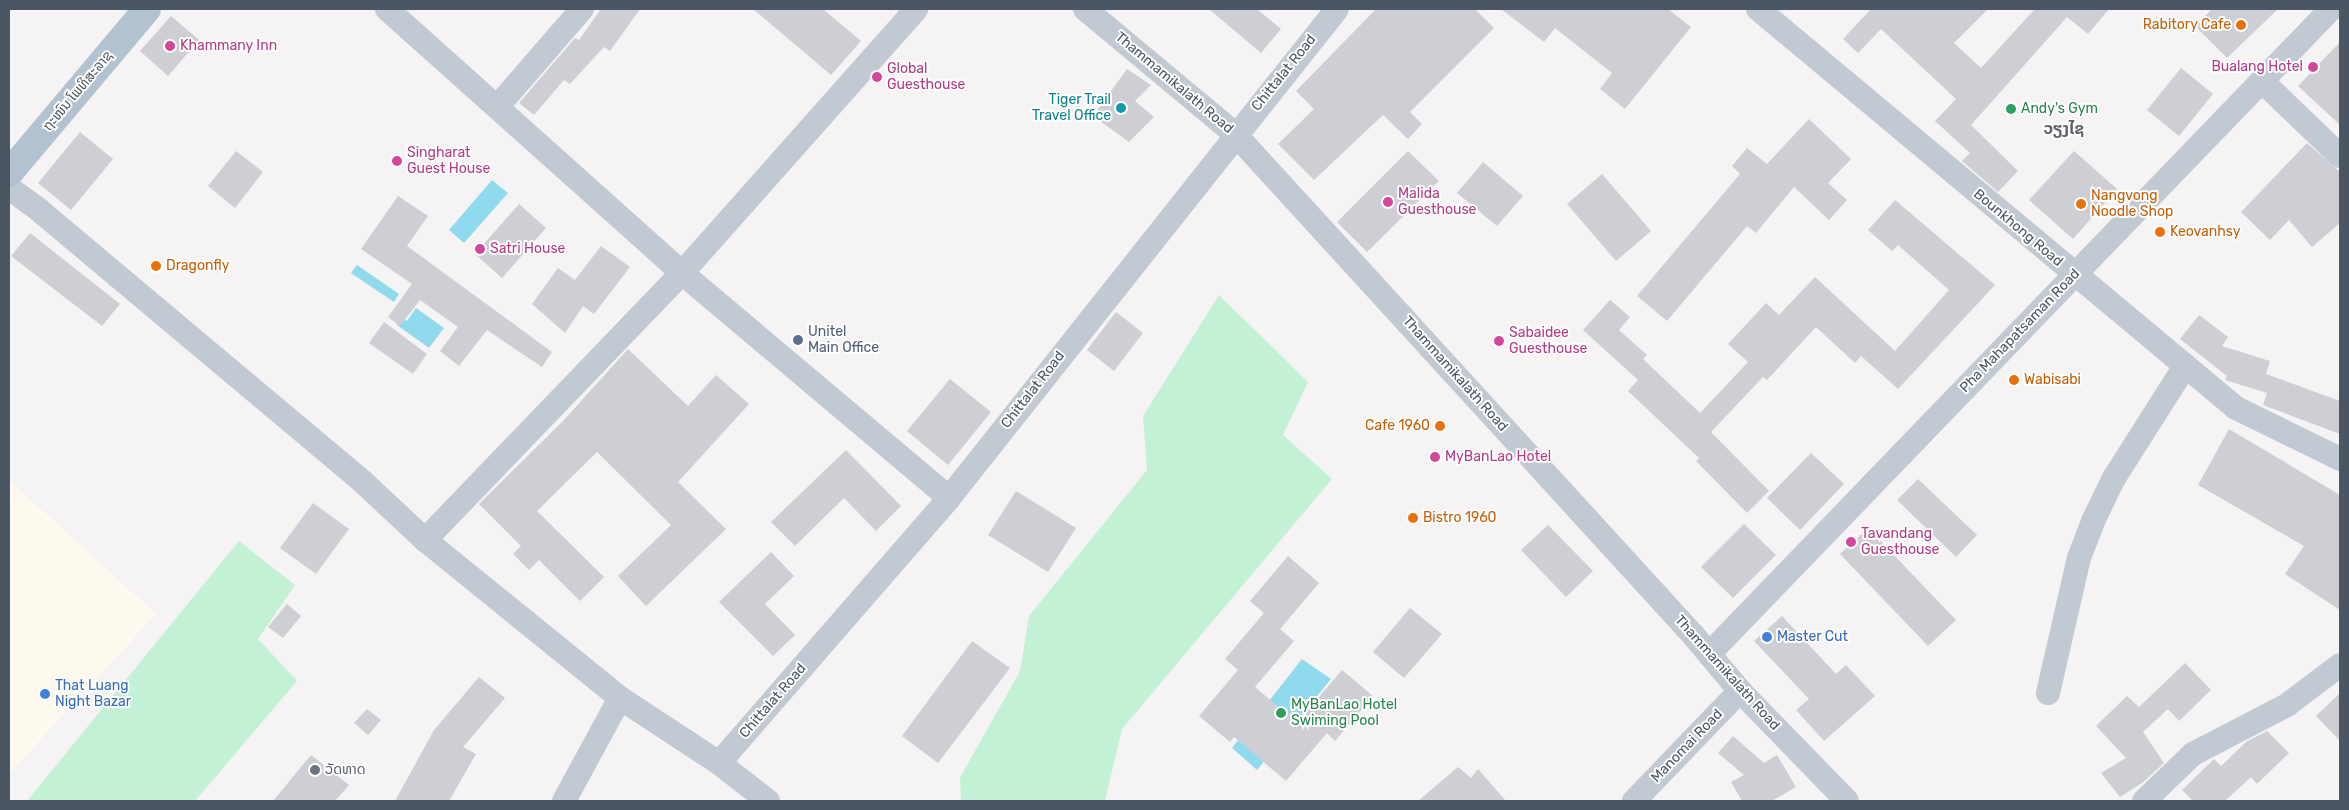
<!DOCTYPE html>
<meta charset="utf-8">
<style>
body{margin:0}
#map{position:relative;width:2349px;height:810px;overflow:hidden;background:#f5f3f3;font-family:Rubik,"Noto Sans Lao",sans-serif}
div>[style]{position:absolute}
.commercial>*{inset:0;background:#fdf9ef}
.green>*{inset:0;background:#c3f1d5}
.water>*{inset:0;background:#90daee}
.building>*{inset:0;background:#cdcfd5}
.minor>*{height:24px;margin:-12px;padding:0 12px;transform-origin:12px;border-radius:12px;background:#c1cad2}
.major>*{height:28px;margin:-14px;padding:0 14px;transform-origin:14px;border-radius:14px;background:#b3c2d1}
.dots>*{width:14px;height:14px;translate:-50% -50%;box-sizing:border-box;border:2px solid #fff;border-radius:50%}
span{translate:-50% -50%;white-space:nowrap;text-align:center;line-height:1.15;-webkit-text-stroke:4px #fff;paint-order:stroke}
.food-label{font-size:14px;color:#c56008}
.right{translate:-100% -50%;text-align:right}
.left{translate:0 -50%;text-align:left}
.hotel-label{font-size:14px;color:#b23c85}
.street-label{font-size:14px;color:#4a5661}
.culture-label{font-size:14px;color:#0d838f}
.leisure-label{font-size:14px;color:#27864d}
.service-label{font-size:14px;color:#4e5e75}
.shop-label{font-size:14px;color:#366cbe}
.worship-label{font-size:14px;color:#5b616d}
.quarter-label{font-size:16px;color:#5f6368;font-weight:700}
.frame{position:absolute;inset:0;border:10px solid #4a5661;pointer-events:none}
</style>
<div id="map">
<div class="commercial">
<i style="clip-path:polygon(9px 480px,156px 614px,9px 774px)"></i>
</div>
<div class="green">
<i style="clip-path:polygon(1219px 295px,1308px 382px,1283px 435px,1332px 479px,1122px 729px,1105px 801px,961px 801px,960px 778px,1020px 671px,1029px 616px,1147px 470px,1143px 416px)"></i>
<i style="clip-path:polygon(239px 541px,295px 585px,258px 639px,297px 681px,195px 801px,27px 801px)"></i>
</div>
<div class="water">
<i style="clip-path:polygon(492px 180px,508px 193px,464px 243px,449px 230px)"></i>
<i style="clip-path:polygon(357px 265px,399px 294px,394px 302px,351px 273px)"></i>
<i style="clip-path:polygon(416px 308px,444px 328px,429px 348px,397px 325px,402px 318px,407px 321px)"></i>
<i style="clip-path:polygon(1302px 659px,1331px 679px,1257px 770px,1232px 748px)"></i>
</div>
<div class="building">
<i style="clip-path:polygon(601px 9px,640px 9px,610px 51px,604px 47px,570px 84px,564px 80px,534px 115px,519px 103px,575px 38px,579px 40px)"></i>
<i style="clip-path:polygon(753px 9px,823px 9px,861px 41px,831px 75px)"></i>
<i style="clip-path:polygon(1209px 9px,1257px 9px,1281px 29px,1261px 53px)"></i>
<i style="clip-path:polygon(1376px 9px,1475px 9px,1494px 28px,1410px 112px,1422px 124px,1408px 139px,1383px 115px,1314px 180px,1278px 144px,1314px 109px,1296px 91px)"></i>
<i style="clip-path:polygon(1501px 9px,1668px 9px,1691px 27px,1625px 109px,1600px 89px,1612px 73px,1555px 28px,1544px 42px)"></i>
<i style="clip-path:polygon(1871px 9px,1988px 9px,1954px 43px,1981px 68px,2035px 9px,2109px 9px,2088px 34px,2067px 17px,1971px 125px,2018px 171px,1998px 192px,1962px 161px,1970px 153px,1935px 121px,1956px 99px,1881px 29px,1858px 53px,1843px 39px)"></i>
<i style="clip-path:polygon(2212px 9px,2278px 9px,2227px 58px,2195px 26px)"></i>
<i style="clip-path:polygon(171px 16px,199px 40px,168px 76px,140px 51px)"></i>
<i style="clip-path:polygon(2340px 42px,2340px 125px,2298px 86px)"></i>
<i style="clip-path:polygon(2181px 68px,2213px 94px,2179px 136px,2147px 110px)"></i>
<i style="clip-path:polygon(1127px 69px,1151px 85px,1135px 101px,1154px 117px,1129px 142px,1093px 116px)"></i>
<i style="clip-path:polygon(1809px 119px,1851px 159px,1828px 183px,1847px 200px,1829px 220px,1794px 187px,1756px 233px,1747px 226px,1667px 321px,1637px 296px,1740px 174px,1732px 166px,1747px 148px,1767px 164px)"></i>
<i style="clip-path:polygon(80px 132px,113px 159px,71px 210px,38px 183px)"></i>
<i style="clip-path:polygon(2307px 143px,2340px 172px,2340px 223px,2312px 247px,2289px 220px,2270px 240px,2241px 212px)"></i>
<i style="clip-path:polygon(236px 151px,263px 172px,235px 208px,208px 186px)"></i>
<i style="clip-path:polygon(1408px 151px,1439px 181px,1367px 252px,1337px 222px)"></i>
<i style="clip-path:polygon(2074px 151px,2117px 189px,2073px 239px,2029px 200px)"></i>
<i style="clip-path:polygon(1483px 162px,1523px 196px,1497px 226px,1457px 193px)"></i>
<i style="clip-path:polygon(1602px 174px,1651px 231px,1616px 261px,1567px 204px)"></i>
<i style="clip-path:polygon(398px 196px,428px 216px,407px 246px,552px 352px,542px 367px,487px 330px,459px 366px,440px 351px,458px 327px,420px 300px,400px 326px,388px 317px,412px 284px,361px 249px)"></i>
<i style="clip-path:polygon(1895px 200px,1995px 285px,1898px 389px,1861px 356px,1855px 363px,1816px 327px,1767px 380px,1763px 377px,1711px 432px,1769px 491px,1747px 513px,1696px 461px,1699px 458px,1628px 391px,1638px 380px,1583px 330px,1610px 300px,1630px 317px,1619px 330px,1647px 355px,1643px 359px,1700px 413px,1748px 362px,1728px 344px,1766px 303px,1779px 315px,1815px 277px,1895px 351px,1949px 290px,1898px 245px,1892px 251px,1868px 230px)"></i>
<i style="clip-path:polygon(519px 204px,546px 228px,502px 278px,475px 254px)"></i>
<i style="clip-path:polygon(30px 233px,120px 304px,102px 326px,11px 256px)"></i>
<i style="clip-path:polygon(601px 246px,630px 267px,594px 314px,583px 306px,565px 333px,532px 304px,558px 268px,575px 280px)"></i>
<i style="clip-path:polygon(1116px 312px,1143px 333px,1114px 371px,1087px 350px)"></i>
<i style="clip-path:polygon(2199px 315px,2228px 337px,2222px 346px,2270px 361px,2266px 374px,2340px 401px,2340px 434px,2263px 405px,2267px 393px,2225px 380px,2227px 376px,2180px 339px)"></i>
<i style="clip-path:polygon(384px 322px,427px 354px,413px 374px,369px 343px)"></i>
<i style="clip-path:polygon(628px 349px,688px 406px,716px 375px,749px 404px,678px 482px,726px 529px,646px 606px,618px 576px,671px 525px,597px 452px,537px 511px,604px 577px,580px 601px,539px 560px,529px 570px,513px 554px,521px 546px,479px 504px,564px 420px)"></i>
<i style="clip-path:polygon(950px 379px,991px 412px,948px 465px,907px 431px)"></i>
<i style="clip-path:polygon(2229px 429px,2340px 495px,2340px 610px,2285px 574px,2304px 546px,2198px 485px)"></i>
<i style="clip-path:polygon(846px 450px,901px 506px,876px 531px,844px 498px,795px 546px,771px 522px)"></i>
<i style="clip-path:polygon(1811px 453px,1844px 484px,1800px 530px,1767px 498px)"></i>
<i style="clip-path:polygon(1918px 479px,1977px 535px,1956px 557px,1897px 500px)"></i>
<i style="clip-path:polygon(1016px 491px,1076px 528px,1048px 572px,988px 535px)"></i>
<i style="clip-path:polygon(313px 503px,349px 529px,316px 574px,280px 548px)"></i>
<i style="clip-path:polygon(1744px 524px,1776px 555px,1733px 598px,1701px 567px)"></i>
<i style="clip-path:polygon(1548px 525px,1593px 571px,1566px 597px,1521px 550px)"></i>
<i style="clip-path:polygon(1868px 528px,1956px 620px,1928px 646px,1840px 554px)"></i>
<i style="clip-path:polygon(771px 552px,794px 576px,765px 604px,795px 635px,773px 656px,719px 602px)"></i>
<i style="clip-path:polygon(1288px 556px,1319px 583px,1280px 629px,1294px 641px,1255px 687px,1288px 715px,1292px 710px,1301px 718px,1342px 670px,1373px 696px,1335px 741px,1327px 733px,1286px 781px,1234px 737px,1230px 742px,1199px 716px,1238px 670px,1225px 659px,1264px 613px,1250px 601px)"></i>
<i style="clip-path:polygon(287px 604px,301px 616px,283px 638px,268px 627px)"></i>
<i style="clip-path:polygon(1410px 608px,1442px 634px,1404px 678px,1373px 652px)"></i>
<i style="clip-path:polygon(1782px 616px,1836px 674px,1846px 665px,1875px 696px,1824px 741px,1796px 710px,1809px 699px,1754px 641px)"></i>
<i style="clip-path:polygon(972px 641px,1010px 668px,938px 763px,902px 736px)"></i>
<i style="clip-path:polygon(2185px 663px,2211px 690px,2179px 721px,2168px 709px,2143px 732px,2164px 763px,2142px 783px,2120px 797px,2101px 773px,2126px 758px,2096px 726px,2127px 696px,2139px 707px)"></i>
<i style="clip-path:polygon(479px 677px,505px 698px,463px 747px,476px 754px,449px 801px,395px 801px,434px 730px)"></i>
<i style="clip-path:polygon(2340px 693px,2340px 741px,2316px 716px)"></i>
<i style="clip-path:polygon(367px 709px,381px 720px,368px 735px,354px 723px)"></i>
<i style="clip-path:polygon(2267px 731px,2289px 753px,2257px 784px,2251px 777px,2225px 801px,2193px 801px,2182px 790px,2214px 759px,2221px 766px,2246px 742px)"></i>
<i style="clip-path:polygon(1733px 736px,1764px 763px,1777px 755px,1796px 787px,1772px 801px,1742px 801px,1731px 782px,1744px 775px,1718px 753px)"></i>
<i style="clip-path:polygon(311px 755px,349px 785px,335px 801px,273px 801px)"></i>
<i style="clip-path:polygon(1458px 767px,1471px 778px,1478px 769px,1506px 801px,1418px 801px)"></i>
</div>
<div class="minor">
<i style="left:387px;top:9px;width:396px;rotate:41.8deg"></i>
<i style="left:682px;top:273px;width:349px;rotate:40.1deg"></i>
<i style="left:1085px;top:9px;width:195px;rotate:39.8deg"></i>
<i style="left:1235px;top:134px;width:680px;rotate:47.56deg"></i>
<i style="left:1694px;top:636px;width:72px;rotate:50.1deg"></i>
<i style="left:1740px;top:691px;width:153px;rotate:45.8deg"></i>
<i style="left:1758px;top:9px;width:623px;rotate:39.85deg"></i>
<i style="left:2236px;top:408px;width:116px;rotate:26.1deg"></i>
<i style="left:2262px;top:81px;width:108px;rotate:43.9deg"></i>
<i style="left:497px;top:107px;width:130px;rotate:-49.1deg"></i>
<i style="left:9px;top:188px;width:37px;rotate:36deg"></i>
<i style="left:39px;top:210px;width:423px;rotate:40deg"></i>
<i style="left:363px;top:482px;width:85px;rotate:43.1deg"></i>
<i style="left:425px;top:540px;width:251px;rotate:39deg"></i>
<i style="left:620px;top:698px;width:118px;rotate:33.3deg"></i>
<i style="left:719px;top:763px;width:62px;rotate:37.8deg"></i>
<i style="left:425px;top:540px;width:371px;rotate:-46.1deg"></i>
<i style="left:682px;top:273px;width:353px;rotate:-48.4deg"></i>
<i style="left:1709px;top:654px;width:896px;rotate:-46.04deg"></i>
<i style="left:2048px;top:693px;width:139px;rotate:-77.1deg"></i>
<i style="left:2079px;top:558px;width:40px;rotate:-69deg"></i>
<i style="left:2093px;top:521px;width:48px;rotate:-64deg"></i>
<i style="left:2114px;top:478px;width:133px;rotate:-57.6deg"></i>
<i style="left:719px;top:763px;width:351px;rotate:-49deg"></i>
<i style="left:949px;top:498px;width:624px;rotate:-51.57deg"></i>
<i style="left:564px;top:801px;width:117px;rotate:-61.5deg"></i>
<i style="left:1634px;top:801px;width:153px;rotate:-46.1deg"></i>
<i style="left:2144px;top:801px;width:68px;rotate:-43.8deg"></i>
<i style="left:2193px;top:754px;width:106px;rotate:-27.5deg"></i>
<i style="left:2287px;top:705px;width:66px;rotate:-37deg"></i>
</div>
<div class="major">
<i style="left:9px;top:173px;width:214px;rotate:-49.9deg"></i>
</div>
<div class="dots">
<i style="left:2241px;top:25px;background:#e8710a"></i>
<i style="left:170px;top:46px;background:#d1479c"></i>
<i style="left:2313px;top:67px;background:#d1479c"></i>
<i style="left:877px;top:77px;background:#d1479c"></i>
<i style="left:1121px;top:108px;background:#0f9aa8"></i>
<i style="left:2011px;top:109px;background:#2e9e5b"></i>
<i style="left:397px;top:161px;background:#d1479c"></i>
<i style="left:1388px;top:202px;background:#d1479c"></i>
<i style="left:2081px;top:204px;background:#e8710a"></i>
<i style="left:2160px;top:232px;background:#e8710a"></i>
<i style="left:480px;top:249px;background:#d1479c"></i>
<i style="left:156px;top:266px;background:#e8710a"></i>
<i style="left:798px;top:340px;background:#5c6f8a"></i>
<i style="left:1499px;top:341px;background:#d1479c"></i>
<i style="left:2014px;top:380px;background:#e8710a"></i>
<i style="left:1440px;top:426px;background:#e8710a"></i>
<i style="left:1435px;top:457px;background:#d1479c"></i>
<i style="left:1413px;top:518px;background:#e8710a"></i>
<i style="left:1851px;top:542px;background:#d1479c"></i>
<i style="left:1767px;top:637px;background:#3f7fe0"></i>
<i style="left:45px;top:694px;background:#3f7fe0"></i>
<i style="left:1281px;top:713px;background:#2e9e5b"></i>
<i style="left:315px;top:770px;background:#6b7280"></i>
</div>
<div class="food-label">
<span class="right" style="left:2231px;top:25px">Rabitory Cafe</span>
<span class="left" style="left:2091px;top:204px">Nangvong<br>Noodle Shop</span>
<span class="left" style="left:2170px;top:232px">Keovanhsy</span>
<span class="left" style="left:166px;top:266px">Dragonfly</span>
<span class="left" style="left:2024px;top:380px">Wabisabi</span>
<span class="right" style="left:1430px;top:426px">Cafe 1960</span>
<span class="left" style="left:1423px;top:518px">Bistro 1960</span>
</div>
<div class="hotel-label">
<span class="left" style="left:180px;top:46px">Khammany Inn</span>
<span class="right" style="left:2303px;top:67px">Bualang Hotel</span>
<span class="left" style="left:887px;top:77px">Global<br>Guesthouse</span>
<span class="left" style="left:407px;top:161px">Singharat<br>Guest House</span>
<span class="left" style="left:1398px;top:202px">Malida<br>Guesthouse</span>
<span class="left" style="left:490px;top:249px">Satri House</span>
<span class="left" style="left:1509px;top:341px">Sabaidee<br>Guesthouse</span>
<span class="left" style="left:1445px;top:457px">MyBanLao Hotel</span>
<span class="left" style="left:1861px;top:542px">Tavandang<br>Guesthouse</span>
</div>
<div class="street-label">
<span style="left:1284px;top:73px;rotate:-51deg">Chittalat Road</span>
<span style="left:1174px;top:83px;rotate:40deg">Thammamikalath Road</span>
<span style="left:78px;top:91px;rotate:-50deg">ຖະໜົນ ໂພທິສະລາຊ</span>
<span style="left:2018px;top:228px;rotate:40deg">Bounkhong Road</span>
<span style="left:2020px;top:331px;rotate:-46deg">Pha Mahapatsaman Road</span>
<span style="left:1455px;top:374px;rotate:48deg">Thammamikalath Road</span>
<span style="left:1033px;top:390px;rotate:-52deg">Chittalat Road</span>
<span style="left:1727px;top:673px;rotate:48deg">Thammamikalath Road</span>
<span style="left:773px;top:701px;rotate:-49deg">Chittalat Road</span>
<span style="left:1687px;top:746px;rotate:-46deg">Manomai Road</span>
</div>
<div class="culture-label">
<span class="right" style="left:1111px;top:108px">Tiger Trail<br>Travel Office</span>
</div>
<div class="leisure-label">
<span class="left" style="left:2021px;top:109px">Andy's Gym</span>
<span class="left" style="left:1291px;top:713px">MyBanLao Hotel<br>Swiming Pool</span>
</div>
<div class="service-label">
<span class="left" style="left:808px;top:340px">Unitel<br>Main Office</span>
</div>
<div class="shop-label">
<span class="left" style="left:1777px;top:637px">Master Cut</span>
<span class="left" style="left:55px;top:694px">That Luang<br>Night Bazar</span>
</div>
<div class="worship-label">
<span class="left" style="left:325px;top:770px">ວັດທາດ</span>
</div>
<div class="quarter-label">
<span style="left:2064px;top:129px">ວຽງໄຊ</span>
</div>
<div class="frame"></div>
</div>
